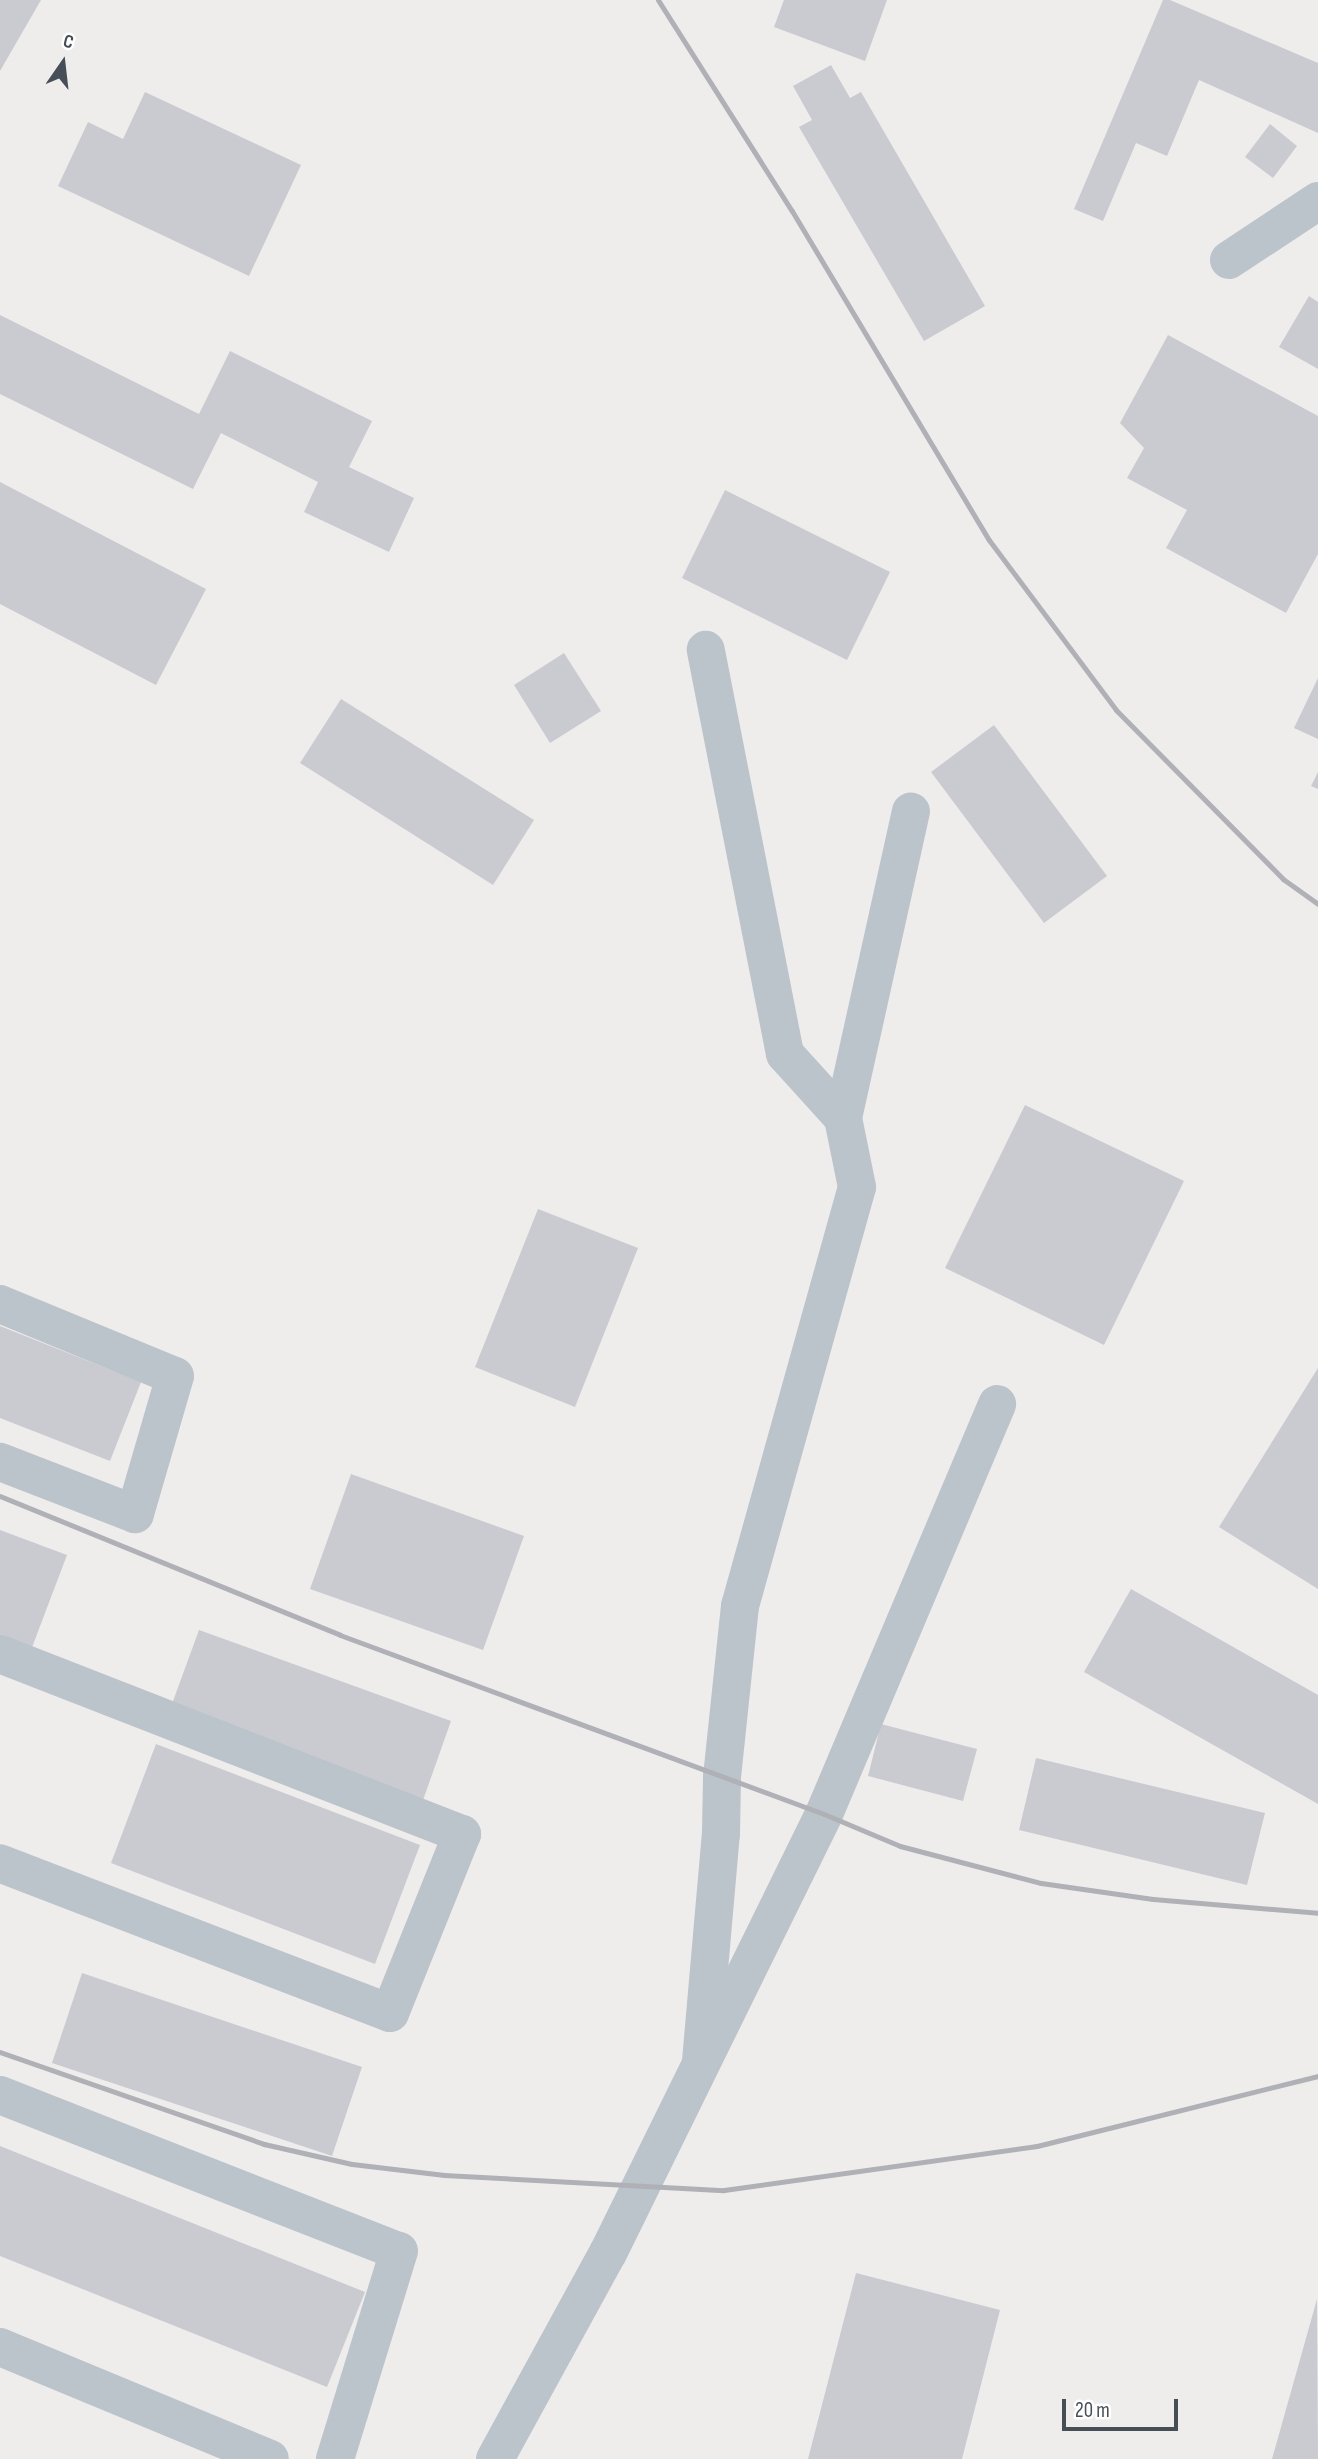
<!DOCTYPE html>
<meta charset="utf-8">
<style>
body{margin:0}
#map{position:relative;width:1318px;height:2459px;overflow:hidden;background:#efecec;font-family:"Sofia Sans Condensed",sans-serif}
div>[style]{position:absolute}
.building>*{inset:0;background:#cacbd0}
.minor>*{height:38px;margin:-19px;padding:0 19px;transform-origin:19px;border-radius:19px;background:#bbc4ca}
.rail>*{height:5px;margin:-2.5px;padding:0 2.5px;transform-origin:2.5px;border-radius:2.5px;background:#afb1b6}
span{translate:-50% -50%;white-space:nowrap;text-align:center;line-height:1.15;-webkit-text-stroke:5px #fff;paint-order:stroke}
.north{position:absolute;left:28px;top:28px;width:70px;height:70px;-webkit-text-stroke:5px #fff;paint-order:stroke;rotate:14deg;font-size:19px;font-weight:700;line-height:28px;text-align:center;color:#464f58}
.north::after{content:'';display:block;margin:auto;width:24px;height:32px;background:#464f58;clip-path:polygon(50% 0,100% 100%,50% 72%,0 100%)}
.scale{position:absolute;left:1062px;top:2399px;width:116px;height:32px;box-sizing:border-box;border:4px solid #464f58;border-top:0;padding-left:9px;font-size:21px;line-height:24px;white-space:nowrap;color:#464f58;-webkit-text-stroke:5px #fff;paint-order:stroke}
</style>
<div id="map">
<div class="building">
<i style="clip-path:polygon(0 0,41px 0,0 71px)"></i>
<i style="clip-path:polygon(784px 0,887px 0,865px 61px,774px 27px)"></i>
<i style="clip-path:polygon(1163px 0,1170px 0,1318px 63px,1318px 133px,1199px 80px,1167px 156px,1136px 143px,1103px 221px,1074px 209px)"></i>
<i style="clip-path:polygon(831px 65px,850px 98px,861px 92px,985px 306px,924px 341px,799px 127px,812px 120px,793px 86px)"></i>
<i style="clip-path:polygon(145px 92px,301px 165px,249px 276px,58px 186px,88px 122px,123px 139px)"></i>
<i style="clip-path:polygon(1270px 124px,1297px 146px,1273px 178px,1245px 157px)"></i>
<i style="clip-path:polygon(1309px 296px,1318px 302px,1318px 369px,1279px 347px)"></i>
<i style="clip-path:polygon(0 315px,199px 414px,230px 351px,372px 421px,349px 467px,414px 498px,389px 552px,304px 512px,318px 482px,221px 433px,193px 489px,0 394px)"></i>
<i style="clip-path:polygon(1168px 335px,1318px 416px,1318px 554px,1286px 613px,1166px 548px,1187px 510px,1127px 478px,1144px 448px,1120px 423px)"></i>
<i style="clip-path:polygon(0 482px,206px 589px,156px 685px,0 604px)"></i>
<i style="clip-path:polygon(725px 490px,890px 572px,847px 660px,682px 578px)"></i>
<i style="clip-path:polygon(564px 653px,601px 711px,550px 743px,514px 685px)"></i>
<i style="clip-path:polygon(1318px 678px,1318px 739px,1294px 728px)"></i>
<i style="clip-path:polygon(341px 699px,534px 820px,493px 885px,300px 763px)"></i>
<i style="clip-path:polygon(994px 725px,1107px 876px,1044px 923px,931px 772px)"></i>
<i style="clip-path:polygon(1318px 772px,1318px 789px,1311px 786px)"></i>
<i style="clip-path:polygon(1025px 1105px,1184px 1181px,1104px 1345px,945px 1268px)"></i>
<i style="clip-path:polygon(538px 1209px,638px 1248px,575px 1407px,475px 1367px)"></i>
<i style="clip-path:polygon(0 1326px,141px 1382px,110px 1461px,0 1418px)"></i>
<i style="clip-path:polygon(1318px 1368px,1318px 1589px,1219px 1527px)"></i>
<i style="clip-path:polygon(351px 1474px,524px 1536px,483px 1650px,310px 1589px)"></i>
<i style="clip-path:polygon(0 1530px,67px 1555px,31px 1650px,0 1638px)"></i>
<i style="clip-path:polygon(1131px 1589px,1318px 1695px,1318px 1804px,1084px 1672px)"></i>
<i style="clip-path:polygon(199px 1630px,451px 1721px,422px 1803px,169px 1712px)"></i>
<i style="clip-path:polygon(881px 1724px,977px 1749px,963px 1801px,868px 1776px)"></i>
<i style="clip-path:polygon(156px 1744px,420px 1845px,375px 1964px,111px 1863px)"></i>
<i style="clip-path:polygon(1036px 1758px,1265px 1813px,1247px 1885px,1019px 1830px)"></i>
<i style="clip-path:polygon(82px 1973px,362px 2067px,332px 2156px,52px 2063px)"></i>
<i style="clip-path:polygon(0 2146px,365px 2292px,327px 2387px,0 2256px)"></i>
<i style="clip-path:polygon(856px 2273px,1000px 2310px,962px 2459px,808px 2459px)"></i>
<i style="clip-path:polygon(1317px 2299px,1318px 2459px,1272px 2459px)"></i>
</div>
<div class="minor">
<i style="left:1229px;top:260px;width:107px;rotate:-33.5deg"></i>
<i style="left:843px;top:1118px;width:314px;rotate:-77.5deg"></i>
<i style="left:0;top:1304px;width:189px;rotate:22.4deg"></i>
<i style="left:175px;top:1376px;width:144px;rotate:106.2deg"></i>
<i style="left:135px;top:1514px;width:145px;rotate:-158.9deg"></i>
<i style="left:0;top:1654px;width:496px;rotate:21.3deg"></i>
<i style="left:462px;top:1834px;width:193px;rotate:111.9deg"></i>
<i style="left:390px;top:2013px;width:418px;rotate:-159deg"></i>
<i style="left:701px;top:2061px;width:228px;rotate:-85deg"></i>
<i style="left:721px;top:1834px;width:57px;rotate:-89deg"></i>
<i style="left:722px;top:1777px;width:172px;rotate:-84deg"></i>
<i style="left:740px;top:1606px;width:435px;rotate:-74.4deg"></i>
<i style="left:857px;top:1187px;width:70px;rotate:-101.5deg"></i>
<i style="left:843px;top:1118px;width:86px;rotate:-132.2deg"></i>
<i style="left:785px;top:1054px;width:412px;rotate:-101.1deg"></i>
<i style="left:0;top:2095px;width:428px;rotate:21.4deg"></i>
<i style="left:399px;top:2251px;width:218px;rotate:107.1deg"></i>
<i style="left:0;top:2347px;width:292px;rotate:22.5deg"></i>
<i style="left:495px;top:2459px;width:235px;rotate:-61.3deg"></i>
<i style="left:608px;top:2253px;width:489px;rotate:-63.8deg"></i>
<i style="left:824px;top:1814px;width:445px;rotate:-67.1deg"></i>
</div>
<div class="rail">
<i style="left:658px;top:0;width:250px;rotate:57.6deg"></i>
<i style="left:792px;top:211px;width:383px;rotate:59.1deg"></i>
<i style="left:989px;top:540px;width:212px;rotate:53.2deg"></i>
<i style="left:1116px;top:710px;width:238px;rotate:45.3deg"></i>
<i style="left:1283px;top:879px;width:43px;rotate:35.5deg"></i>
<i style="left:0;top:1496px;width:367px;rotate:22.2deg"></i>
<i style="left:340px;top:1635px;width:516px;rotate:20.3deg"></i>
<i style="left:824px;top:1814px;width:82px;rotate:22.8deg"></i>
<i style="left:900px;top:1846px;width:146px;rotate:14.7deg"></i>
<i style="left:1041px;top:1883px;width:113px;rotate:8.1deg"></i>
<i style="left:1153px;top:1899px;width:166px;rotate:4.8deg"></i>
<i style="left:0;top:2052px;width:280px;rotate:19.2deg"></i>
<i style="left:264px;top:2144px;width:90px;rotate:12.8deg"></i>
<i style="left:352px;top:2164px;width:93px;rotate:6.8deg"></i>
<i style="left:444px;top:2175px;width:280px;rotate:3.1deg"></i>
<i style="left:724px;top:2190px;width:316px;rotate:-8deg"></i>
<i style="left:1037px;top:2146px;width:290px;rotate:-14deg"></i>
</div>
<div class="north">С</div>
<div class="scale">20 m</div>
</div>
